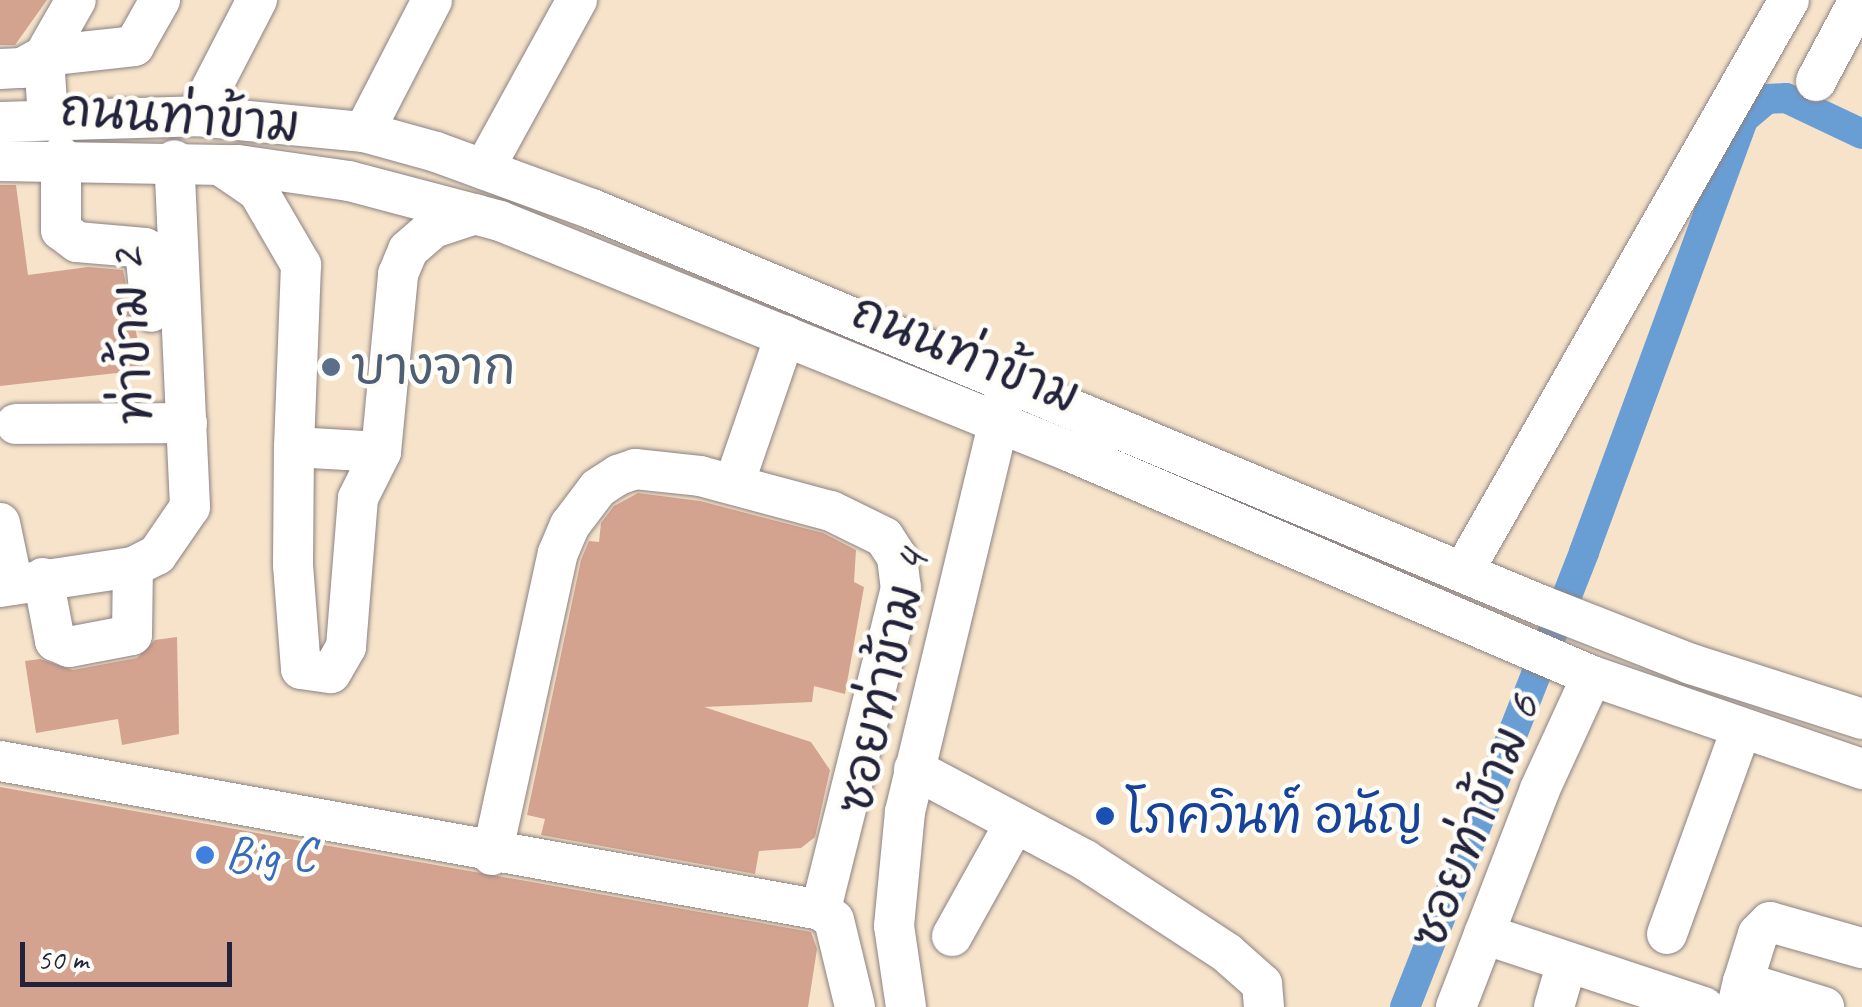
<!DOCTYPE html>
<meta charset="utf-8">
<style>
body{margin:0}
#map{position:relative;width:1862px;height:1007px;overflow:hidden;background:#f6e3ca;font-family:Caveat,"Playpen Sans Thai",sans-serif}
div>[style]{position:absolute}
.canal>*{height:30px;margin:-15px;padding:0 15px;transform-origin:15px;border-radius:15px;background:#699ed5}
.building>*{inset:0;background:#d3a38f}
.roads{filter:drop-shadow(0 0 2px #8c8282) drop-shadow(0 0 2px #8c8282)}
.minor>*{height:40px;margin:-20px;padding:0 20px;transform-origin:20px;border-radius:20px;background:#fff}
.dots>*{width:28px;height:28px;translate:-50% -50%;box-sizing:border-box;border:5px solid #fdfcf7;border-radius:50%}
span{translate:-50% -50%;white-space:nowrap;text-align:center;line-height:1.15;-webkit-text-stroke:9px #fdfcf7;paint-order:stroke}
.street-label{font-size:50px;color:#22223b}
.service-label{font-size:50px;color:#4e5e75}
.left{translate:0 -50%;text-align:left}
.transit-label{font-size:50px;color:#164399}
.shop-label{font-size:50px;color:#366cbe}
.scale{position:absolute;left:20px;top:942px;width:212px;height:45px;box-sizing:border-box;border:5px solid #22223b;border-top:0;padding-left:12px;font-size:30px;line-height:35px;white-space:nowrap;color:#22223b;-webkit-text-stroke:8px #fdfcf7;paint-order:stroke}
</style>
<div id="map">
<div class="canal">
<i style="left:1405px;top:1007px;width:489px;rotate:-68.5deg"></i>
<i style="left:1584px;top:552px;width:461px;rotate:-69.8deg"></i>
<i style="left:1743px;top:119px;width:31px;rotate:-40deg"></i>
<i style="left:1767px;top:99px;width:19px;rotate:-3deg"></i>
<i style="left:1786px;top:98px;width:84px;rotate:25.3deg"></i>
</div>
<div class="building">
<i style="clip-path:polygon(0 0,47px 0,15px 45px,0 45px)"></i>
<i style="clip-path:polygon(0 185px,16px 185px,28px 275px,88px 267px,123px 270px,144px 370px,0 386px)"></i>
<i style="clip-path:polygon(638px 493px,700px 501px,823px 533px,856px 550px,854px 582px,864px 587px,845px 694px,814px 686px,812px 702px,704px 707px,811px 742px,830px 770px,815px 837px,801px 848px,759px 851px,755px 874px,541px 835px,545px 819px,527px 815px,581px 560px,589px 541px,599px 542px,601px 523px,614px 506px)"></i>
<i style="clip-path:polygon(177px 637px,179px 734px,122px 745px,118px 719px,36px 733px,25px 661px,40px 659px,73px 670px,137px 658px,155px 640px)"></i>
<i style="clip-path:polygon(0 787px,811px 932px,817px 949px,808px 1007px,0 1007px)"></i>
</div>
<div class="roads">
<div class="minor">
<i style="left:0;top:69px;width:22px;rotate:-3deg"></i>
<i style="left:22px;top:68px;width:25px;rotate:-29deg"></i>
<i style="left:44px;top:56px;width:91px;rotate:-6.3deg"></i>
<i style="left:134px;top:46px;width:53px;rotate:-60.5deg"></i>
<i style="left:1816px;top:81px;width:92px;rotate:-62deg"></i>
<i style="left:197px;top:116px;width:131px;rotate:-62.7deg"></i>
<i style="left:48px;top:120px;width:64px;rotate:-93.6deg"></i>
<i style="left:44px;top:56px;width:64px;rotate:-60.3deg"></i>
<i style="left:0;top:122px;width:197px;rotate:-1.7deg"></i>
<i style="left:197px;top:116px;width:168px;rotate:5.5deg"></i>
<i style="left:364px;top:132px;width:75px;rotate:15.5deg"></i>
<i style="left:436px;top:152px;width:166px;rotate:20.1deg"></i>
<i style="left:592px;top:209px;width:1031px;rotate:22.66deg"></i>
<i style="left:1543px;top:606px;width:159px;rotate:21.4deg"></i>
<i style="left:1691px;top:664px;width:180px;rotate:17.8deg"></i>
<i style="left:364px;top:132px;width:148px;rotate:-62.7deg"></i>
<i style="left:61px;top:157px;width:73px;rotate:90deg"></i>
<i style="left:61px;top:230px;width:20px;rotate:37deg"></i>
<i style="left:77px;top:242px;width:68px;rotate:5deg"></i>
<i style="left:145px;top:248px;width:64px;rotate:84.6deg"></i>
<i style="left:0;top:161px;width:238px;rotate:1deg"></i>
<i style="left:238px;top:165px;width:112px;rotate:8.2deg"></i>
<i style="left:349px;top:181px;width:156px;rotate:14.8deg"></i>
<i style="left:500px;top:221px;width:616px;rotate:22.03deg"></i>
<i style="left:1071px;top:452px;width:567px;rotate:23.26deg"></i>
<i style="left:1592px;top:676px;width:286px;rotate:19deg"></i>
<i style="left:220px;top:165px;width:46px;rotate:34.4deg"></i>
<i style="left:258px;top:191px;width:86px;rotate:59.8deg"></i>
<i style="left:301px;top:265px;width:182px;rotate:92.2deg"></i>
<i style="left:294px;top:447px;width:87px;rotate:3.3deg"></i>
<i style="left:381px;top:452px;width:179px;rotate:-84.5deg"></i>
<i style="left:398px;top:274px;width:26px;rotate:-67deg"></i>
<i style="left:408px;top:250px;width:33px;rotate:-41deg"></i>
<i style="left:433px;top:228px;width:45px;rotate:-18deg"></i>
<i style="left:484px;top:169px;width:193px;rotate:-61.2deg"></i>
<i style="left:16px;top:424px;width:171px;rotate:-0.3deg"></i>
<i style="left:294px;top:447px;width:118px;rotate:90.5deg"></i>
<i style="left:293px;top:565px;width:104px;rotate:85.6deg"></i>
<i style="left:301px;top:669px;width:30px;rotate:8deg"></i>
<i style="left:331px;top:673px;width:30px;rotate:-60deg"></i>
<i style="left:346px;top:647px;width:149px;rotate:-85.4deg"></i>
<i style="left:358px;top:498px;width:51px;rotate:-63.4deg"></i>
<i style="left:734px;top:484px;width:157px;rotate:-71deg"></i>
<i style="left:0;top:523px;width:63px;rotate:78.2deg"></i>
<i style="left:1463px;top:572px;width:658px;rotate:-60.32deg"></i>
<i style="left:43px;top:578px;width:64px;rotate:79.2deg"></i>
<i style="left:55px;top:641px;width:15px;rotate:23deg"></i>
<i style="left:69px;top:647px;width:64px;rotate:-10.8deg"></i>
<i style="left:132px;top:635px;width:68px;rotate:-89.2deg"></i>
<i style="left:0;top:587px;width:134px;rotate:-8.6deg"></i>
<i style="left:133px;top:567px;width:27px;rotate:-27deg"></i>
<i style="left:157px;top:555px;width:58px;rotate:-55.5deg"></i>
<i style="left:190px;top:507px;width:347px;rotate:-92.6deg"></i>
<i style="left:0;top:761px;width:834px;rotate:10.29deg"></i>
<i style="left:821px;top:910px;width:16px;rotate:38deg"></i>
<i style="left:834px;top:920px;width:89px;rotate:76.4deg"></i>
<i style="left:914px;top:769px;width:194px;rotate:28deg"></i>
<i style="left:1085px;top:860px;width:170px;rotate:33.2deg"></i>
<i style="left:1227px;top:953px;width:47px;rotate:41.5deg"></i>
<i style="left:1262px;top:984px;width:23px;rotate:85deg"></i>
<i style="left:492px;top:855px;width:309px;rotate:-77.7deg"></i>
<i style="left:558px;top:553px;width:30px;rotate:-67deg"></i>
<i style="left:570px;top:525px;width:46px;rotate:-52.9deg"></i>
<i style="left:598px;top:488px;width:24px;rotate:-33deg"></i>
<i style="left:618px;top:475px;width:18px;rotate:-19deg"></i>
<i style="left:635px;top:469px;width:65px;rotate:6.1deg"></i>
<i style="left:700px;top:476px;width:136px;rotate:15deg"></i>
<i style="left:831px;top:511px;width:59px;rotate:26.1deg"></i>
<i style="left:884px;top:537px;width:24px;rotate:57deg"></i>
<i style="left:897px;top:557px;width:31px;rotate:83deg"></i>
<i style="left:901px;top:588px;width:332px;rotate:104deg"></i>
<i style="left:1484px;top:934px;width:232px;rotate:18.4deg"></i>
<i style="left:1667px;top:934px;width:217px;rotate:-70.1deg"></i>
<i style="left:952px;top:936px;width:129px;rotate:-60.9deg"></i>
<i style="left:1743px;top:982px;width:50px;rotate:-72.6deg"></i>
<i style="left:1758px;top:934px;width:17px;rotate:-45deg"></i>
<i style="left:1770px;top:922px;width:96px;rotate:15.8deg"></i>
<i style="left:906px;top:1007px;width:82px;rotate:-98.4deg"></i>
<i style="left:894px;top:926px;width:115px;rotate:-84.5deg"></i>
<i style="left:905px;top:812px;width:425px;rotate:-76.5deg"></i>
<i style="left:1456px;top:1007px;width:234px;rotate:-68.9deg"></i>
<i style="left:1540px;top:789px;width:124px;rotate:-65.3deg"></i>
<i style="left:1554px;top:1007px;width:47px;rotate:-73.9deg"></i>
<i style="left:1737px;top:1007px;width:26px;rotate:-77deg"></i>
<i style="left:1743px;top:982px;width:85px;rotate:17.2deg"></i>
</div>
</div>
<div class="dots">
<i style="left:331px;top:367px;background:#5c6f8a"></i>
<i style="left:1105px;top:816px;background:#1a4fb4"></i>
<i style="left:205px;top:855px;background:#3f7fe0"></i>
</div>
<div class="street-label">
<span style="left:180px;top:116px;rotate:4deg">ถนนท่าข้าม</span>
<span style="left:131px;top:337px;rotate:-93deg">ท่าข้าม 2</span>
<span style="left:966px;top:353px;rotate:22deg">ถนนท่าข้าม</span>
<span style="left:883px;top:682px;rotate:-77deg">ซอยท่าข้าม 4</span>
<span style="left:1475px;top:821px;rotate:-68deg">ซอยท่าข้าม 6</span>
</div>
<div class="service-label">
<span class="left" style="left:351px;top:367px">บางจาก</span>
</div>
<div class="transit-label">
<span class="left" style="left:1125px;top:816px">โภควินท์ อนัญ</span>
</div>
<div class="shop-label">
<span class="left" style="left:225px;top:855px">Big C</span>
</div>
<div class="scale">50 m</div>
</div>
